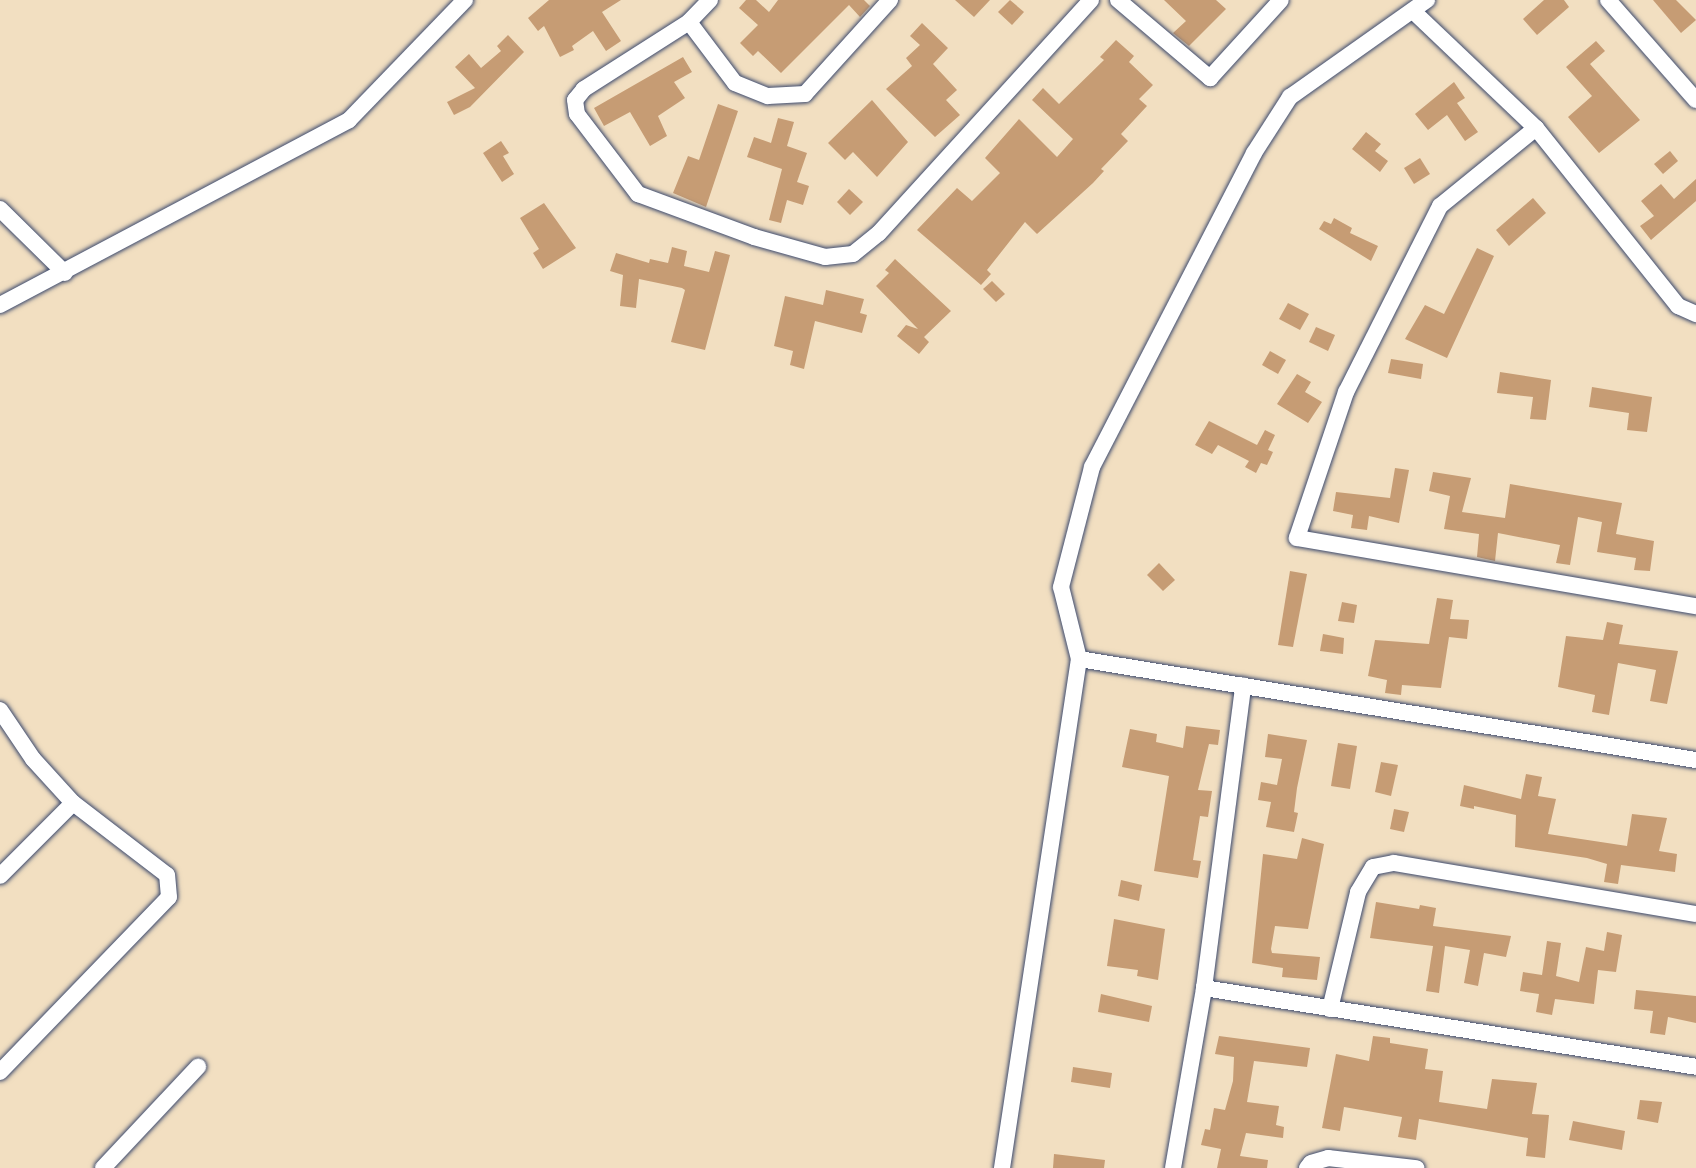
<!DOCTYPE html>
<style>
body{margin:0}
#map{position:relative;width:1696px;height:1168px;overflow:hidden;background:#f2dfc1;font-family:Kalam,sans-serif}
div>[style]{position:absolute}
.building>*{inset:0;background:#c69c74}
.roads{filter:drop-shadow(0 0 2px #3b496d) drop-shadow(0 0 2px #3b496d)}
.street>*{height:16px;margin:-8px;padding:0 8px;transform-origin:8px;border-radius:8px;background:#fff}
span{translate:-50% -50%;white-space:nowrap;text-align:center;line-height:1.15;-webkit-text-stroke:6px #f7f3e8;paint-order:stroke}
</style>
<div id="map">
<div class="building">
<i style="clip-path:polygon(549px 0,621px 0,602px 12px,621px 41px,606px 51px,593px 31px,572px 46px,574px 50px,560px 57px,544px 26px,538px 31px,528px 18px)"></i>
<i style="clip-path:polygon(746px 0,756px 0,769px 12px,778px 0,864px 0,870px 6px,860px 17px,849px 5px,781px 73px,758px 51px,753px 56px,740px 43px,758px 25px,739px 8px)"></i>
<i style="clip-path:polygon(955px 0,990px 0,974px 17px)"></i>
<i style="clip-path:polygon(1010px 0,1024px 12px,1012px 25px,998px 12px)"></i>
<i style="clip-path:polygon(1164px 0,1216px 0,1226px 9px,1189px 46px,1173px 33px,1186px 21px)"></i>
<i style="clip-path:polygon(1544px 0,1564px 0,1569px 7px,1537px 35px,1523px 19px)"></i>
<i style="clip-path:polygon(1653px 0,1676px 0,1696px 20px,1681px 33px)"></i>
<i style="clip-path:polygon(922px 23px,948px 48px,933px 64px,957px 90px,946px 100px,960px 115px,935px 137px,886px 89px,912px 66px,906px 58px,920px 45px,910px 36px)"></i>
<i style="clip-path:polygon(508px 35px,524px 52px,470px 107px,454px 115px,447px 102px,475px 88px,455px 67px,469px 54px,481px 68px,501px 51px,497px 46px)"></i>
<i style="clip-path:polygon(1116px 40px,1134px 56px,1129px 62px,1153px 85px,1139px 99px,1147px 106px,1121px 134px,1128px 141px,1101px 169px,1104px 171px,1093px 183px,1037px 234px,1025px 222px,987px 270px,991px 274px,981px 285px,917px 230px,957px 188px,972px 201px,1000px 173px,985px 158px,1019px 119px,1057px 157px,1073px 139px,1032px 100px,1043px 88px,1059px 104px,1104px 60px,1100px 57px)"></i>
<i style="clip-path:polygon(1596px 41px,1605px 51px,1590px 64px,1640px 120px,1599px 153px,1568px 117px,1592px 96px,1566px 67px)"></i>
<i style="clip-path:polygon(683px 57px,692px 72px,674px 82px,685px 98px,658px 116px,667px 136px,650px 146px,630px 112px,604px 126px,594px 108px)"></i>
<i style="clip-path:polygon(1454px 82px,1465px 98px,1457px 103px,1478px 132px,1465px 141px,1447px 115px,1428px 130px,1415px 114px)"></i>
<i style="clip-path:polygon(872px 100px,908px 142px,877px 177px,853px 152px,845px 160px,828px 143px)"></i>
<i style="clip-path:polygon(718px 104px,738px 111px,706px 207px,673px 193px,688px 156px,699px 160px)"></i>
<i style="clip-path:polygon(778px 118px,794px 122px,787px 146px,807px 153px,797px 182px,809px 186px,803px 205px,787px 200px,781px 223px,769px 220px,782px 169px,747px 157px,754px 137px,771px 143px)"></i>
<i style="clip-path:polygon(1366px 132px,1381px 144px,1375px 151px,1388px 161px,1380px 172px,1352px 149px)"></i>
<i style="clip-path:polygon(501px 141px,509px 153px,503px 156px,514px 174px,502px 182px,483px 153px)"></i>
<i style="clip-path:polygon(1670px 151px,1678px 161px,1663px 174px,1654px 164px)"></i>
<i style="clip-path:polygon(1420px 158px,1430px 174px,1414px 184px,1404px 168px)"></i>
<i style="clip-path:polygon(1696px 179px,1696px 201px,1651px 240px,1640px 226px,1654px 216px,1641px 201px,1661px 184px,1674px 199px)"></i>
<i style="clip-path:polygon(849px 189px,863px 202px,850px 215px,837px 202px)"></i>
<i style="clip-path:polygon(1533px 198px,1546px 213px,1509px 246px,1496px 230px)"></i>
<i style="clip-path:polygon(544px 203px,576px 248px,543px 269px,533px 253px,539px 249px,520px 218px)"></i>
<i style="clip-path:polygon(1334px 218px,1352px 228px,1350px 233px,1378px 246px,1371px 261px,1319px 229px,1324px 221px,1331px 224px)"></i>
<i style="clip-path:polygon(672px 247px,687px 251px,684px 266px,709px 272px,715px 251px,730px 255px,705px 350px,671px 342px,685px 290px,682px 288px,639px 279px,636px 308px,620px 306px,623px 275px,610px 271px,616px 253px,649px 263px,650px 259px,668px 263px)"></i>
<i style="clip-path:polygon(1477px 248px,1494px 256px,1447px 358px,1405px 339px,1425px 305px,1444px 314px)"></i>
<i style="clip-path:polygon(895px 259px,951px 311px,924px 337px,929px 342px,919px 354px,897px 336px,906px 325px,918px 329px,876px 286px,889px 273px,885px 270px)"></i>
<i style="clip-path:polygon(992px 281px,1005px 294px,996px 302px,983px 289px)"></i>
<i style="clip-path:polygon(826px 290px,864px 299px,860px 313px,867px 315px,862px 333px,815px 321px,804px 369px,790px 365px,793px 351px,774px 346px,785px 296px,823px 305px)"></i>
<i style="clip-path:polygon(1288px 303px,1309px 314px,1300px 330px,1279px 319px)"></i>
<i style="clip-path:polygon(1316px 327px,1335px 335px,1328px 351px,1309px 342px)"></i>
<i style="clip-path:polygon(1270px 351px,1286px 360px,1278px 374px,1262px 365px)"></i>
<i style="clip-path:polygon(1391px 359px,1423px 364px,1421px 379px,1388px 373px)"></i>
<i style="clip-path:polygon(1500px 372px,1551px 380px,1546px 420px,1530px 419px,1533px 397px,1497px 393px)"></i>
<i style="clip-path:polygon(1297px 374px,1311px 382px,1305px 392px,1322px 402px,1308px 423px,1277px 404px)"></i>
<i style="clip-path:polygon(1592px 387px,1652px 397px,1647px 432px,1627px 430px,1629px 413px,1589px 407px)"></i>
<i style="clip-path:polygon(1209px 421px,1257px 445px,1265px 430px,1275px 435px,1268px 450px,1273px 452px,1267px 465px,1261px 463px,1256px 473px,1245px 467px,1249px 461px,1218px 445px,1212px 454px,1195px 445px)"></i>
<i style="clip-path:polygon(1395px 468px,1409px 470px,1399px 523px,1369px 516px,1367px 530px,1351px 528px,1353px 515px,1333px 511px,1336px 492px,1390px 498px)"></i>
<i style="clip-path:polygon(1433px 472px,1471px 478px,1462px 512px,1505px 518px,1510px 484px,1622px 503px,1616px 534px,1654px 541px,1650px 571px,1634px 570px,1636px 558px,1597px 552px,1602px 522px,1578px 517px,1570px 565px,1556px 563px,1560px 545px,1498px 533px,1495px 561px,1477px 557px,1479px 534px,1444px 529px,1450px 496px,1429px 491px)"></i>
<i style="clip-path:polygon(1159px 563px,1175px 580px,1163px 591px,1147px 575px)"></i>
<i style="clip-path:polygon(1290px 571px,1307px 574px,1293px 647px,1278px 645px)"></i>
<i style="clip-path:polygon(1437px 598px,1453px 600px,1450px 619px,1469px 620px,1467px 639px,1449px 637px,1441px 688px,1402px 685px,1401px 695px,1385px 693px,1387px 680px,1368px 676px,1375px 640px,1429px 644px)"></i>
<i style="clip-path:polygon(1342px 602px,1357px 605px,1354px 623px,1338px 621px)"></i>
<i style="clip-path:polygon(1607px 622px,1623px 625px,1619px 644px,1678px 651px,1667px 704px,1650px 701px,1656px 670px,1618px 663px,1609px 715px,1592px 712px,1595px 695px,1558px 687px,1566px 636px,1603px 640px)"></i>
<i style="clip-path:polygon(1323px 634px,1344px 638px,1343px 654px,1320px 651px)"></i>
<i style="clip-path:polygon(1186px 726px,1220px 730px,1218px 745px,1209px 744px,1198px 790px,1212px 791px,1208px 817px,1200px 816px,1193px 860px,1201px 861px,1198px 878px,1154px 871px,1169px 776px,1122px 767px,1130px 729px,1157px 734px,1156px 742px,1183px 748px)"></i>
<i style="clip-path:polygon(1268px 734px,1307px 740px,1297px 788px,1294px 812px,1298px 813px,1294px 832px,1266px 827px,1271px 802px,1258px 800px,1261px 782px,1277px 785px,1282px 759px,1265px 757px)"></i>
<i style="clip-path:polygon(1338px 743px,1357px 746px,1350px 789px,1331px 786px)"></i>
<i style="clip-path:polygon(1381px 762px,1398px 765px,1391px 796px,1375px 792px)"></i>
<i style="clip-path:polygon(1526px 774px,1542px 777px,1538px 796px,1556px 799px,1548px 834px,1627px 846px,1632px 814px,1667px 818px,1659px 851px,1677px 854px,1675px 872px,1621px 865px,1618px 884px,1604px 882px,1607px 864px,1587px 858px,1515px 847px,1516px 815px,1474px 806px,1474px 809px,1460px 806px,1464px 785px,1521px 799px)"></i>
<i style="clip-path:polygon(1394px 809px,1409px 812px,1404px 832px,1390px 829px)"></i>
<i style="clip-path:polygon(1302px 838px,1324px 844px,1308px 929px,1275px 926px,1271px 949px,1272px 953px,1320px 957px,1317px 980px,1282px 977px,1283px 968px,1252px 963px,1263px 854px,1297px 859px)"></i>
<i style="clip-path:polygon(1121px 880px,1142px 885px,1139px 901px,1118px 896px)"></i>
<i style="clip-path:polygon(1376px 902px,1419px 909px,1420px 905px,1436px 908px,1433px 926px,1511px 936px,1506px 957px,1484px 953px,1478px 986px,1464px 983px,1470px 950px,1445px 946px,1439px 993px,1426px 991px,1433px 946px,1370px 938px)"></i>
<i style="clip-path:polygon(1114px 919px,1165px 929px,1158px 980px,1137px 976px,1138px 970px,1107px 966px)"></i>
<i style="clip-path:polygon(1607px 932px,1622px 935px,1616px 972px,1598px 970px,1594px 1004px,1555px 999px,1552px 1015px,1536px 1012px,1539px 994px,1520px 991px,1523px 972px,1542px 975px,1547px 941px,1561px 943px,1556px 976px,1579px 982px,1586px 947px,1604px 951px)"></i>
<i style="clip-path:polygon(1636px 990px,1696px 996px,1696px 1023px,1668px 1017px,1665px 1035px,1650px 1033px,1653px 1011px,1634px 1009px)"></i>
<i style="clip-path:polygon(1101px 994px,1152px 1006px,1149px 1022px,1098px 1012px)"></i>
<i style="clip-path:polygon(1219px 1036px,1310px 1048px,1307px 1067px,1254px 1061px,1247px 1102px,1279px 1106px,1276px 1125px,1284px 1127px,1283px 1138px,1246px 1133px,1240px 1156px,1268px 1160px,1267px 1168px,1217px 1168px,1221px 1149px,1201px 1145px,1205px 1129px,1210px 1130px,1214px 1108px,1225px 1110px,1233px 1081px,1234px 1057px,1215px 1054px)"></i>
<i style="clip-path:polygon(1373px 1036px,1390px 1038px,1390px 1043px,1428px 1049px,1425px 1069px,1443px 1071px,1439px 1102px,1487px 1109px,1492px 1079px,1537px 1083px,1532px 1114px,1549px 1115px,1545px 1158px,1526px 1156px,1528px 1138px,1419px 1119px,1416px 1140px,1398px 1137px,1402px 1117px,1344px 1107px,1340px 1131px,1322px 1128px,1336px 1054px,1369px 1061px)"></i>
<i style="clip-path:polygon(1073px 1067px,1112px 1073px,1110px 1088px,1071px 1082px)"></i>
<i style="clip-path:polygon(1640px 1100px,1662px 1102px,1658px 1123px,1637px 1119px)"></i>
<i style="clip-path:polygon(1573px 1121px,1625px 1131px,1622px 1150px,1569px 1140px)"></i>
<i style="clip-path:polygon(1054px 1154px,1105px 1160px,1104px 1168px,1053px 1168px)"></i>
</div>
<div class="roads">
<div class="street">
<i style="left:710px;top:0;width:30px;rotate:134deg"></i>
<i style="left:689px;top:22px;width:125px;rotate:147.5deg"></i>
<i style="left:584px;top:89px;width:14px;rotate:129deg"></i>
<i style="left:575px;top:100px;width:14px;rotate:82deg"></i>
<i style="left:577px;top:114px;width:101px;rotate:52.7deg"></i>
<i style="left:638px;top:194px;width:124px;rotate:20.3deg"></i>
<i style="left:754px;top:237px;width:74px;rotate:15.7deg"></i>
<i style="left:825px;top:257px;width:28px;rotate:-6deg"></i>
<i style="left:853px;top:254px;width:33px;rotate:-39deg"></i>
<i style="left:879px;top:233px;width:315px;rotate:-47.7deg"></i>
<i style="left:1118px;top:0;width:121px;rotate:40.3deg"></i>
<i style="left:1210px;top:78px;width:105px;rotate:-47.7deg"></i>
<i style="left:1608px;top:0;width:133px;rotate:48.7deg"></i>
<i style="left:1414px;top:12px;width:168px;rotate:43.6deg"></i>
<i style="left:1536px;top:128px;width:228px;rotate:51.4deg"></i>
<i style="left:1678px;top:306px;width:20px;rotate:24deg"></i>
<i style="left:689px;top:22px;width:76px;rotate:53deg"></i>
<i style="left:735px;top:83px;width:35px;rotate:22deg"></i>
<i style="left:768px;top:96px;width:37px;rotate:-3deg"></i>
<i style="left:805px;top:94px;width:127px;rotate:-47.9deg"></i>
<i style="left:1536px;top:128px;width:124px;rotate:140.9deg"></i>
<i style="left:1440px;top:206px;width:208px;rotate:116.8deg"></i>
<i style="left:1346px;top:392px;width:154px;rotate:108.6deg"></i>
<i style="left:1297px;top:538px;width:405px;rotate:9.7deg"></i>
<i style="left:0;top:209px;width:91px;rotate:44.6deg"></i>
<i style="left:0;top:305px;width:395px;rotate:-27.9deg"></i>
<i style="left:349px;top:120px;width:167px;rotate:-46deg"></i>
<i style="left:1079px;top:659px;width:625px;rotate:9.3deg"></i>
<i style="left:0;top:710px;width:59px;rotate:56deg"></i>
<i style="left:33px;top:759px;width:59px;rotate:47.7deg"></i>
<i style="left:73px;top:803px;width:103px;rotate:135deg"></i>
<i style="left:1204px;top:988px;width:498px;rotate:9.1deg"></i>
<i style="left:1330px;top:1009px;width:120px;rotate:-76.5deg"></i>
<i style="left:1358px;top:892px;width:29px;rotate:-59deg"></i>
<i style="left:1373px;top:867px;width:21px;rotate:-11deg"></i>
<i style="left:1394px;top:863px;width:306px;rotate:9.6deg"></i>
<i style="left:0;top:1072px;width:243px;rotate:-46deg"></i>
<i style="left:169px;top:897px;width:22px;rotate:-95deg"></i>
<i style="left:167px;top:875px;width:118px;rotate:-142.5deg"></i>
<i style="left:103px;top:1168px;width:139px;rotate:-46.8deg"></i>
<i style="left:1002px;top:1168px;width:515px;rotate:-81.4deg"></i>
<i style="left:1079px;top:659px;width:74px;rotate:-104deg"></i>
<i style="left:1061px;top:587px;width:124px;rotate:-75.5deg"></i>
<i style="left:1092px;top:467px;width:353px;rotate:-62.7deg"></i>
<i style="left:1254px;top:153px;width:67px;rotate:-57.3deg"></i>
<i style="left:1290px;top:97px;width:168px;rotate:-35.3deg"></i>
<i style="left:1173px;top:1168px;width:183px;rotate:-80.2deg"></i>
<i style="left:1204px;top:988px;width:305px;rotate:-82.6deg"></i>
<i style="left:1307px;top:1168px;width:6px;rotate:-51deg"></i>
<i style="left:1311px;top:1163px;width:18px;rotate:-16deg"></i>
<i style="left:1328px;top:1158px;width:89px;rotate:6.5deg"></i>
</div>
</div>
</div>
